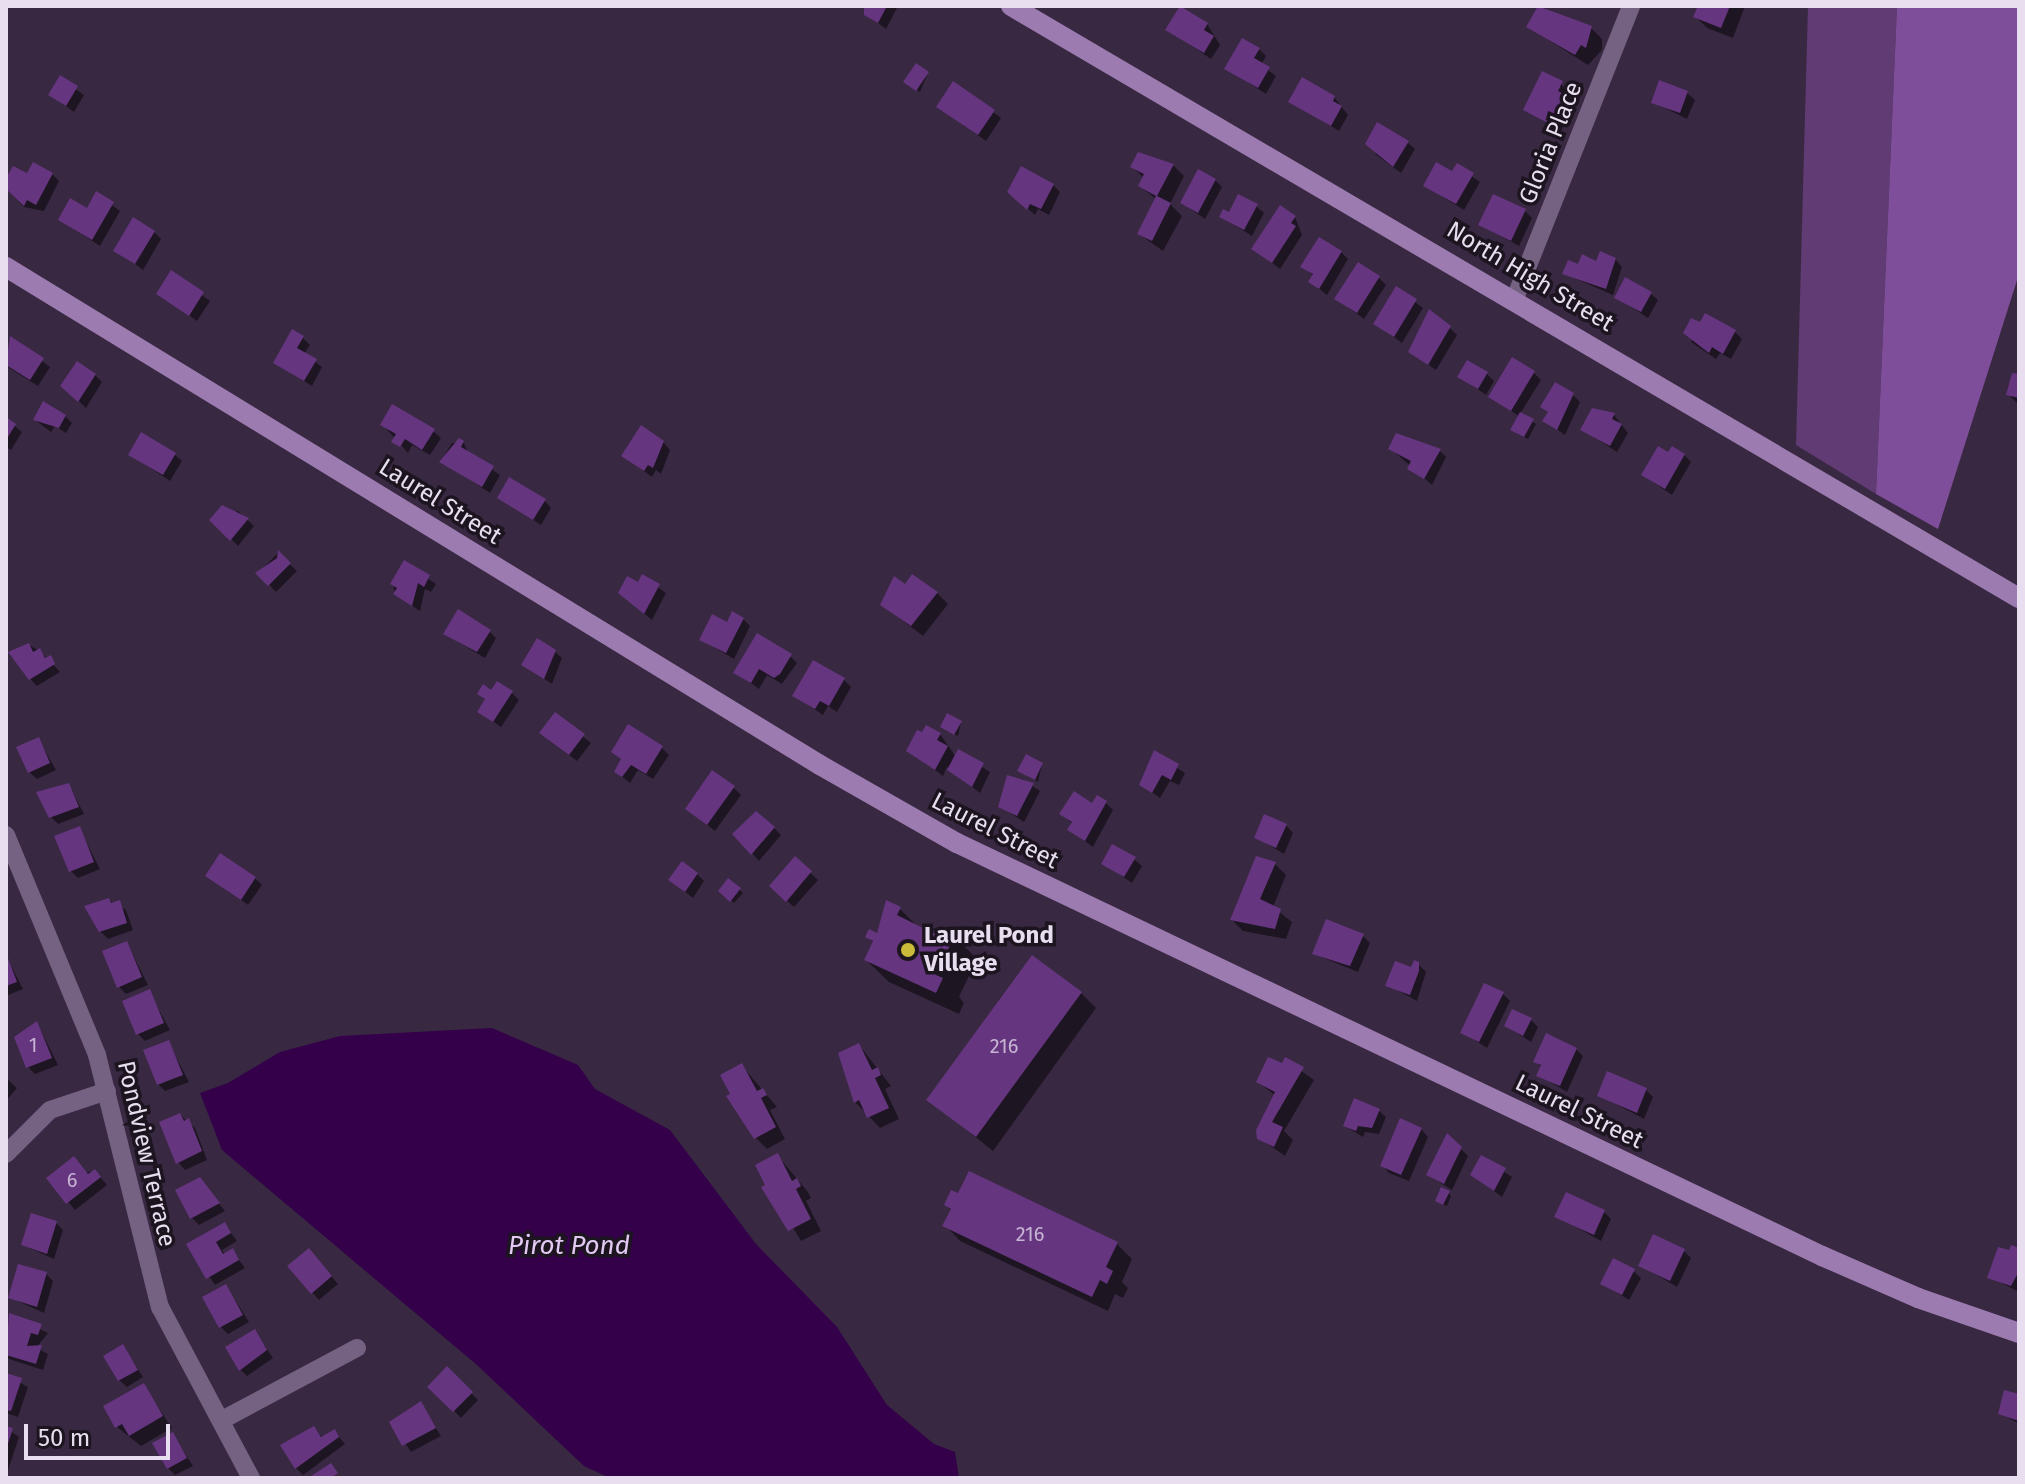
<!DOCTYPE html>
<style>
body{margin:0}
#map{position:relative;width:2025px;height:1484px;overflow:hidden;background:#392842;font-family:"Fira Sans",sans-serif}
div>[style]{position:absolute}
.green>*{inset:0;background:#603b74}
.forest>*{inset:0;background:#7f4e9a}
.water>*{inset:0;background:#330049}
.shadow>*{inset:0;background:#0007}
.building>*{inset:0;background:#65357f}
.street>*{height:18px;margin:-9px;padding:0 9px;transform-origin:9px;border-radius:9px;background:#756182}
.secondary>*{height:20px;margin:-10px;padding:0 10px;transform-origin:10px;border-radius:10px;background:#9c7bb0}
.dots>*{width:22px;height:22px;translate:-50% -50%;box-sizing:border-box;border:4px solid #1c1520;border-radius:50%}
span{translate:-50% -50%;white-space:nowrap;text-align:center;line-height:1.15;-webkit-text-stroke:7px #1c1520;paint-order:stroke}
.number-label{font-size:20px;color:#c7b4d3}
.number-label span{-webkit-text-stroke-width:0}
.street-label{font-size:24px;color:#e8deef}
.poi-label{font-size:24px;color:#e8deef;font-weight:700}
.left{translate:0 -50%;text-align:left}
.water-label{font-size:26px;color:#e2c9f2;font-style:italic}
.frame{position:absolute;inset:0;border:8px solid #e8deef;pointer-events:none}
.scale{position:absolute;left:24px;top:1424px;width:146px;height:36px;box-sizing:border-box;border:4px solid #e8deef;border-top:0;padding-left:10px;font-size:24px;line-height:28px;white-space:nowrap;color:#e8deef;-webkit-text-stroke:6px #1c1520;paint-order:stroke}
</style>
<div id="map">
<div class="green">
<i style="clip-path:polygon(1808px 6px,1897px 6px,1876px 494px,1796px 445px)"></i>
</div>
<div class="forest">
<i style="clip-path:polygon(1897px 6px,2019px 6px,2019px 274px,1938px 529px,1876px 494px)"></i>
</div>
<div class="water">
<i style="clip-path:polygon(492px 1028px,578px 1065px,595px 1089px,670px 1130px,756px 1244px,837px 1327px,887px 1405px,934px 1444px,955px 1452px,959px 1478px,610px 1478px,584px 1466px,477px 1365px,222px 1150px,200px 1093px,228px 1083px,280px 1052px,340px 1036px)"></i>
</div>
<div class="shadow">
<i style="clip-path:polygon(867px 6px,898px 6px,886px 29px,866px 14px)"></i>
<i style="clip-path:polygon(1540px 6px,1591px 28px,1602px 39px,1602px 50px,1588px 65px,1528px 27px)"></i>
<i style="clip-path:polygon(1700px 6px,1745px 6px,1733px 38px,1707px 28px,1696px 17px)"></i>
<i style="clip-path:polygon(1207px 24px,1220px 45px,1211px 59px,1168px 29px)"></i>
<i style="clip-path:polygon(1259px 49px,1266px 56px,1261px 65px,1276px 76px,1266px 94px,1227px 69px)"></i>
<i style="clip-path:polygon(928px 73px,920px 92px,909px 85px)"></i>
<i style="clip-path:polygon(60px 78px,84px 95px,74px 112px,50px 94px)"></i>
<i style="clip-path:polygon(1561px 83px,1574px 105px,1561px 131px,1525px 110px)"></i>
<i style="clip-path:polygon(954px 84px,1001px 118px,986px 141px,938px 107px)"></i>
<i style="clip-path:polygon(1687px 93px,1695px 100px,1687px 119px,1653px 102px)"></i>
<i style="clip-path:polygon(1334px 97px,1348px 115px,1339px 131px,1291px 101px)"></i>
<i style="clip-path:polygon(1407px 142px,1415px 149px,1401px 173px,1375px 154px)"></i>
<i style="clip-path:polygon(1173px 165px,1184px 176px,1170px 204px,1182px 216px,1163px 251px,1139px 234px,1157px 200px,1140px 186px,1144px 178px,1133px 167px)"></i>
<i style="clip-path:polygon(1457px 166px,1480px 182px,1464px 210px,1425px 186px,1453px 174px)"></i>
<i style="clip-path:polygon(52px 174px,59px 181px,44px 211px,24px 207px,6px 188px,6px 182px,28px 176px)"></i>
<i style="clip-path:polygon(1215px 180px,1222px 187px,1205px 219px,1182px 203px)"></i>
<i style="clip-path:polygon(1053px 185px,1060px 192px,1049px 215px,1038px 209px,1035px 215px,1017px 199px)"></i>
<i style="clip-path:polygon(97px 194px,120px 211px,100px 246px,60px 220px,87px 210px)"></i>
<i style="clip-path:polygon(1256px 206px,1264px 213px,1252px 236px,1221px 217px)"></i>
<i style="clip-path:polygon(1525px 211px,1532px 218px,1519px 246px,1480px 225px)"></i>
<i style="clip-path:polygon(1295px 217px,1302px 235px,1280px 269px,1254px 249px)"></i>
<i style="clip-path:polygon(154px 232px,161px 239px,143px 270px,116px 250px)"></i>
<i style="clip-path:polygon(1341px 252px,1348px 259px,1327px 295px,1311px 282px,1314px 276px,1303px 266px)"></i>
<i style="clip-path:polygon(1615px 259px,1622px 267px,1613px 295px,1565px 274px)"></i>
<i style="clip-path:polygon(171px 273px,210px 301px,197px 321px,158px 293px)"></i>
<i style="clip-path:polygon(1379px 278px,1386px 285px,1364px 319px,1337px 299px)"></i>
<i style="clip-path:polygon(1397px 289px,1423px 308px,1402px 343px,1376px 324px)"></i>
<i style="clip-path:polygon(1650px 293px,1658px 300px,1648px 318px,1616px 297px)"></i>
<i style="clip-path:polygon(1700px 325px,1735px 332px,1742px 339px,1731px 359px,1720px 353px,1716px 359px,1691px 342px)"></i>
<i style="clip-path:polygon(1450px 328px,1457px 335px,1436px 370px,1410px 352px)"></i>
<i style="clip-path:polygon(303px 338px,310px 345px,304px 354px,322px 367px,312px 386px,275px 363px)"></i>
<i style="clip-path:polygon(11px 339px,50px 367px,38px 386px,6px 366px)"></i>
<i style="clip-path:polygon(1534px 373px,1541px 380px,1520px 414px,1536px 424px,1528px 439px,1516px 433px,1520px 417px,1491px 397px)"></i>
<i style="clip-path:polygon(1487px 374px,1494px 381px,1486px 395px,1460px 377px)"></i>
<i style="clip-path:polygon(2019px 374px,2019px 405px,2008px 394px)"></i>
<i style="clip-path:polygon(95px 375px,102px 382px,86px 408px,63px 386px)"></i>
<i style="clip-path:polygon(1573px 395px,1580px 402px,1565px 435px,1545px 421px,1549px 413px,1542px 407px)"></i>
<i style="clip-path:polygon(1614px 415px,1628px 433px,1617px 452px,1583px 430px)"></i>
<i style="clip-path:polygon(65px 416px,72px 423px,66px 433px,55px 426px,51px 432px,35px 420px)"></i>
<i style="clip-path:polygon(6px 419px,22px 432px,11px 450px,6px 447px)"></i>
<i style="clip-path:polygon(383px 425px,433px 431px,441px 438px,430px 455px,412px 445px,408px 453px)"></i>
<i style="clip-path:polygon(663px 442px,670px 450px,661px 474px,656px 470px,652px 477px,623px 456px)"></i>
<i style="clip-path:polygon(452px 443px,464px 443px,468px 453px,500px 475px,490px 493px,441px 461px)"></i>
<i style="clip-path:polygon(1390px 448px,1439px 450px,1446px 457px,1432px 485px)"></i>
<i style="clip-path:polygon(174px 454px,182px 461px,170px 481px,131px 455px)"></i>
<i style="clip-path:polygon(1684px 455px,1691px 462px,1672px 495px,1643px 475px)"></i>
<i style="clip-path:polygon(499px 497px,544px 500px,551px 508px,541px 525px)"></i>
<i style="clip-path:polygon(238px 511px,254px 526px,238px 546px,212px 520px)"></i>
<i style="clip-path:polygon(278px 553px,297px 571px,276px 592px,258px 573px)"></i>
<i style="clip-path:polygon(405px 563px,436px 584px,431px 592px,425px 589px,420px 611px,395px 594px,393px 584px)"></i>
<i style="clip-path:polygon(643px 577px,666px 593px,652px 620px,628px 600px)"></i>
<i style="clip-path:polygon(906px 587px,937px 593px,948px 604px,923px 636px,882px 605px)"></i>
<i style="clip-path:polygon(743px 619px,750px 626px,734px 659px,702px 640px)"></i>
<i style="clip-path:polygon(489px 631px,496px 638px,485px 658px,445px 634px)"></i>
<i style="clip-path:polygon(29px 645px,40px 651px,60px 672px,37px 686px,30px 679px)"></i>
<i style="clip-path:polygon(554px 651px,562px 658px,552px 684px,523px 664px)"></i>
<i style="clip-path:polygon(790px 656px,797px 663px,782px 684px,767px 675px,759px 689px,736px 672px)"></i>
<i style="clip-path:polygon(844px 680px,851px 687px,837px 712px,828px 706px,823px 715px,795px 696px)"></i>
<i style="clip-path:polygon(492px 692px,512px 693px,519px 700px,501px 727px,480px 712px,487px 701px,479px 694px)"></i>
<i style="clip-path:polygon(555px 715px,591px 743px,577px 761px,549px 740px)"></i>
<i style="clip-path:polygon(961px 722px,958px 736px,945px 730px)"></i>
<i style="clip-path:polygon(940px 734px,956px 757px,959px 752px,990px 772px,980px 793px,947px 767px,943px 776px,908px 750px)"></i>
<i style="clip-path:polygon(38px 739px,56px 770px,37px 779px,29px 772px)"></i>
<i style="clip-path:polygon(662px 748px,669px 755px,653px 779px,638px 770px,630px 783px,616px 772px,623px 761px,613px 752px)"></i>
<i style="clip-path:polygon(1155px 753px,1185px 773px,1179px 785px,1170px 781px,1160px 798px,1141px 785px)"></i>
<i style="clip-path:polygon(1042px 764px,1038px 782px,1019px 771px)"></i>
<i style="clip-path:polygon(1022px 779px,1040px 791px,1024px 822px,1000px 806px)"></i>
<i style="clip-path:polygon(69px 785px,84px 814px,58px 824px,51px 817px)"></i>
<i style="clip-path:polygon(734px 788px,741px 795px,715px 831px,687px 809px)"></i>
<i style="clip-path:polygon(1106px 803px,1113px 810px,1093px 847px,1070px 830px,1073px 824px,1061px 814px)"></i>
<i style="clip-path:polygon(1286px 825px,1293px 833px,1284px 854px,1256px 837px)"></i>
<i style="clip-path:polygon(79px 828px,100px 869px,78px 878px,71px 871px)"></i>
<i style="clip-path:polygon(774px 828px,781px 835px,759px 861px,735px 834px)"></i>
<i style="clip-path:polygon(795px 859px,818px 880px,794px 907px,778px 893px)"></i>
<i style="clip-path:polygon(1134px 859px,1142px 866px,1132px 883px,1103px 863px)"></i>
<i style="clip-path:polygon(1275px 864px,1286px 875px,1273px 907px,1292px 922px,1286px 939px,1243px 931px,1232px 920px)"></i>
<i style="clip-path:polygon(697px 874px,704px 881px,693px 898px,670px 880px)"></i>
<i style="clip-path:polygon(208px 876px,255px 878px,262px 885px,248px 905px)"></i>
<i style="clip-path:polygon(729px 881px,743px 893px,734px 903px,720px 891px)"></i>
<i style="clip-path:polygon(108px 900px,126px 910px,133px 930px,108px 939px,100px 931px)"></i>
<i style="clip-path:polygon(900px 909px,919px 928px,938px 938px,954px 936px,977px 959px,959px 997px,964px 1003px,959px 1014px,889px 982px,866px 960px,874px 943px,867px 936px,878px 936px)"></i>
<i style="clip-path:polygon(1362px 935px,1370px 943px,1358px 972px,1314px 954px)"></i>
<i style="clip-path:polygon(127px 943px,148px 985px,126px 994px,119px 987px)"></i>
<i style="clip-path:polygon(6px 956px,23px 989px,6px 996px)"></i>
<i style="clip-path:polygon(1418px 964px,1426px 972px,1417px 1001px,1388px 985px)"></i>
<i style="clip-path:polygon(149px 992px,170px 1030px,145px 1041px,138px 1034px)"></i>
<i style="clip-path:polygon(1081px 993px,1096px 1008px,993px 1151px,929px 1100px)"></i>
<i style="clip-path:polygon(1503px 994px,1510px 1001px,1487px 1048px,1462px 1032px)"></i>
<i style="clip-path:polygon(1531px 1020px,1538px 1027px,1531px 1042px,1506px 1026px)"></i>
<i style="clip-path:polygon(37px 1023px,58px 1065px,35px 1074px,28px 1067px)"></i>
<i style="clip-path:polygon(168px 1042px,189px 1082px,165px 1091px,158px 1084px)"></i>
<i style="clip-path:polygon(859px 1045px,891px 1086px,885px 1089px,899px 1119px,880px 1128px,855px 1102px)"></i>
<i style="clip-path:polygon(1576px 1049px,1583px 1056px,1567px 1092px,1539px 1075px,1542px 1068px,1536px 1061px)"></i>
<i style="clip-path:polygon(1286px 1060px,1314px 1080px,1284px 1131px,1293px 1140px,1285px 1156px,1259px 1138px,1276px 1096px,1258px 1082px)"></i>
<i style="clip-path:polygon(742px 1066px,777px 1107px,770px 1110px,785px 1139px,767px 1149px,756px 1138px)"></i>
<i style="clip-path:polygon(6px 1078px,17px 1088px,6px 1101px)"></i>
<i style="clip-path:polygon(1646px 1090px,1653px 1097px,1644px 1119px,1599px 1095px)"></i>
<i style="clip-path:polygon(1378px 1110px,1386px 1117px,1379px 1134px,1365px 1132px,1363px 1137px,1345px 1126px)"></i>
<i style="clip-path:polygon(180px 1115px,195px 1128px,207px 1160px,185px 1170px,178px 1162px)"></i>
<i style="clip-path:polygon(1421px 1129px,1428px 1137px,1409px 1181px,1389px 1173px,1382px 1165px)"></i>
<i style="clip-path:polygon(1447px 1135px,1468px 1156px,1452px 1190px,1428px 1175px)"></i>
<i style="clip-path:polygon(778px 1156px,808px 1192px,811px 1198px,806px 1201px,821px 1231px,801px 1241px,767px 1186px)"></i>
<i style="clip-path:polygon(1482px 1157px,1512px 1177px,1502px 1197px,1473px 1175px)"></i>
<i style="clip-path:polygon(95px 1171px,107px 1185px,75px 1210px,49px 1179px)"></i>
<i style="clip-path:polygon(206px 1187px,225px 1211px,199px 1225px,192px 1218px)"></i>
<i style="clip-path:polygon(1448px 1193px,1451px 1196px,1447px 1206px,1440px 1203px)"></i>
<i style="clip-path:polygon(946px 1205px,1117px 1244px,1132px 1259px,1122px 1282px,1128px 1288px,1123px 1298px,1115px 1294px,1108px 1311px,960px 1241px,945px 1225px,952px 1211px)"></i>
<i style="clip-path:polygon(1604px 1212px,1611px 1219px,1601px 1241px,1557px 1216px)"></i>
<i style="clip-path:polygon(56px 1223px,63px 1230px,54px 1259px,23px 1245px)"></i>
<i style="clip-path:polygon(225px 1225px,237px 1241px,222px 1250px,225px 1255px,232px 1251px,245px 1268px,215px 1285px,189px 1245px)"></i>
<i style="clip-path:polygon(1684px 1251px,1691px 1258px,1677px 1287px,1640px 1265px)"></i>
<i style="clip-path:polygon(2019px 1252px,2019px 1292px,1990px 1277px)"></i>
<i style="clip-path:polygon(316px 1258px,338px 1284px,319px 1300px,290px 1267px)"></i>
<i style="clip-path:polygon(1633px 1271px,1641px 1278px,1629px 1300px,1603px 1284px)"></i>
<i style="clip-path:polygon(46px 1274px,53px 1281px,44px 1313px,11px 1298px)"></i>
<i style="clip-path:polygon(226px 1286px,249px 1322px,228px 1334px,221px 1327px)"></i>
<i style="clip-path:polygon(11px 1316px,48px 1333px,36px 1348px,48px 1354px,43px 1370px,6px 1358px)"></i>
<i style="clip-path:polygon(255px 1332px,273px 1358px,247px 1376px,240px 1369px)"></i>
<i style="clip-path:polygon(123px 1347px,143px 1377px,127px 1387px,119px 1380px)"></i>
<i style="clip-path:polygon(447px 1369px,478px 1400px,461px 1418px,430px 1386px)"></i>
<i style="clip-path:polygon(6px 1375px,28px 1387px,18px 1417px,6px 1413px)"></i>
<i style="clip-path:polygon(143px 1385px,172px 1428px,141px 1446px,117px 1427px)"></i>
<i style="clip-path:polygon(2019px 1396px,2019px 1424px,2000px 1413px)"></i>
<i style="clip-path:polygon(421px 1404px,441px 1436px,411px 1452px,392px 1423px)"></i>
<i style="clip-path:polygon(6px 1428px,19px 1437px,8px 1470px,6px 1470px)"></i>
<i style="clip-path:polygon(314px 1428px,323px 1438px,334px 1431px,345px 1444px,303px 1475px,296px 1468px)"></i>
<i style="clip-path:polygon(172px 1434px,193px 1466px,175px 1475px,168px 1468px)"></i>
</div>
<div class="building">
<i style="clip-path:polygon(864px 6px,887px 6px,878px 23px,864px 15px)"></i>
<i style="clip-path:polygon(1180px 6px,1208px 23px,1204px 30px,1214px 36px,1204px 53px,1165px 30px)"></i>
<i style="clip-path:polygon(1538px 6px,1592px 26px,1586px 48px,1581px 45px,1575px 55px,1526px 27px)"></i>
<i style="clip-path:polygon(1698px 6px,1730px 6px,1721px 28px,1693px 17px)"></i>
<i style="clip-path:polygon(1242px 38px,1260px 48px,1254px 58px,1270px 67px,1258px 88px,1224px 69px)"></i>
<i style="clip-path:polygon(916px 63px,929px 72px,916px 91px,903px 82px)"></i>
<i style="clip-path:polygon(1542px 71px,1563px 81px,1558px 91px,1568px 96px,1553px 126px,1523px 110px)"></i>
<i style="clip-path:polygon(60px 75px,78px 86px,66px 106px,48px 95px)"></i>
<i style="clip-path:polygon(1302px 77px,1335px 96px,1333px 101px,1342px 106px,1331px 126px,1288px 102px)"></i>
<i style="clip-path:polygon(1659px 80px,1688px 91px,1680px 113px,1651px 103px)"></i>
<i style="clip-path:polygon(953px 81px,995px 110px,978px 135px,936px 107px)"></i>
<i style="clip-path:polygon(1377px 122px,1409px 141px,1393px 167px,1365px 144px)"></i>
<i style="clip-path:polygon(1138px 152px,1174px 164px,1157px 196px,1171px 203px,1152px 241px,1137px 234px,1156px 196px,1138px 186px,1144px 174px,1130px 167px)"></i>
<i style="clip-path:polygon(33px 162px,53px 173px,36px 205px,27px 200px,24px 206px,6px 189px,6px 178px,13px 166px,27px 173px)"></i>
<i style="clip-path:polygon(1436px 162px,1452px 171px,1457px 163px,1474px 173px,1456px 204px,1423px 186px)"></i>
<i style="clip-path:polygon(1021px 166px,1054px 184px,1041px 209px,1030px 204px,1027px 210px,1007px 192px)"></i>
<i style="clip-path:polygon(1198px 169px,1216px 179px,1198px 213px,1180px 203px)"></i>
<i style="clip-path:polygon(96px 191px,114px 202px,92px 240px,58px 220px,70px 198px,87px 208px)"></i>
<i style="clip-path:polygon(1238px 194px,1258px 204px,1244px 230px,1219px 217px,1223px 209px,1229px 212px)"></i>
<i style="clip-path:polygon(1493px 194px,1526px 209px,1511px 241px,1478px 225px)"></i>
<i style="clip-path:polygon(1280px 205px,1296px 216px,1291px 223px,1296px 226px,1272px 263px,1251px 249px)"></i>
<i style="clip-path:polygon(133px 217px,155px 231px,135px 264px,113px 251px)"></i>
<i style="clip-path:polygon(1319px 237px,1342px 251px,1319px 289px,1308px 282px,1313px 274px,1300px 267px)"></i>
<i style="clip-path:polygon(1600px 251px,1616px 258px,1606px 289px,1562px 274px,1568px 260px,1578px 264px,1582px 254px,1596px 261px)"></i>
<i style="clip-path:polygon(1358px 262px,1380px 276px,1357px 313px,1334px 299px)"></i>
<i style="clip-path:polygon(171px 270px,204px 292px,189px 316px,156px 294px)"></i>
<i style="clip-path:polygon(1625px 277px,1652px 292px,1641px 312px,1614px 298px)"></i>
<i style="clip-path:polygon(1396px 286px,1417px 299px,1394px 337px,1373px 324px)"></i>
<i style="clip-path:polygon(1429px 309px,1451px 326px,1428px 365px,1408px 352px)"></i>
<i style="clip-path:polygon(1705px 313px,1736px 330px,1723px 354px,1712px 347px,1709px 353px,1683px 333px,1691px 318px,1700px 322px)"></i>
<i style="clip-path:polygon(292px 329px,304px 336px,297px 348px,317px 359px,304px 381px,273px 363px)"></i>
<i style="clip-path:polygon(10px 336px,44px 358px,30px 380px,6px 365px)"></i>
<i style="clip-path:polygon(1512px 357px,1535px 371px,1511px 411px,1488px 397px)"></i>
<i style="clip-path:polygon(1467px 360px,1488px 372px,1478px 389px,1457px 377px)"></i>
<i style="clip-path:polygon(77px 361px,96px 374px,78px 402px,60px 386px)"></i>
<i style="clip-path:polygon(2012px 373px,2019px 374px,2019px 398px,2006px 395px)"></i>
<i style="clip-path:polygon(1555px 382px,1574px 393px,1557px 430px,1542px 421px,1548px 412px,1540px 407px)"></i>
<i style="clip-path:polygon(43px 401px,66px 415px,59px 428px,33px 420px)"></i>
<i style="clip-path:polygon(392px 404px,435px 429px,422px 450px,405px 439px,400px 447px,391px 442px,396px 434px,380px 425px)"></i>
<i style="clip-path:polygon(1592px 408px,1615px 413px,1612px 419px,1622px 424px,1610px 446px,1580px 430px)"></i>
<i style="clip-path:polygon(1520px 412px,1534px 419px,1524px 437px,1510px 430px)"></i>
<i style="clip-path:polygon(6px 417px,16px 424px,6px 440px)"></i>
<i style="clip-path:polygon(641px 425px,664px 441px,653px 468px,648px 465px,644px 471px,621px 456px)"></i>
<i style="clip-path:polygon(141px 432px,176px 453px,163px 475px,128px 455px)"></i>
<i style="clip-path:polygon(1396px 433px,1441px 449px,1424px 479px,1407px 469px,1411px 461px,1388px 449px)"></i>
<i style="clip-path:polygon(459px 438px,464px 441px,461px 447px,494px 466px,482px 487px,439px 462px)"></i>
<i style="clip-path:polygon(1658px 446px,1668px 452px,1672px 446px,1685px 454px,1665px 489px,1641px 475px)"></i>
<i style="clip-path:polygon(509px 477px,546px 499px,533px 520px,497px 498px)"></i>
<i style="clip-path:polygon(222px 505px,249px 518px,230px 541px,209px 520px)"></i>
<i style="clip-path:polygon(278px 550px,291px 563px,268px 586px,255px 573px,277px 558px)"></i>
<i style="clip-path:polygon(404px 560px,430px 575px,424px 587px,418px 583px,412px 606px,393px 594px,397px 588px,390px 584px)"></i>
<i style="clip-path:polygon(642px 574px,660px 584px,644px 614px,618px 593px,627px 576px,638px 582px)"></i>
<i style="clip-path:polygon(912px 574px,938px 592px,911px 626px,880px 605px,894px 576px,905px 584px)"></i>
<i style="clip-path:polygon(458px 609px,491px 630px,477px 652px,443px 634px)"></i>
<i style="clip-path:polygon(732px 611px,744px 618px,726px 653px,699px 640px,712px 614px,727px 622px)"></i>
<i style="clip-path:polygon(757px 633px,792px 654px,780px 674px,774px 678px,759px 669px,751px 683px,733px 673px)"></i>
<i style="clip-path:polygon(537px 638px,556px 650px,544px 679px,521px 665px)"></i>
<i style="clip-path:polygon(29px 643px,33px 652px,40px 648px,45px 658px,51px 655px,55px 664px,29px 680px,8px 652px)"></i>
<i style="clip-path:polygon(813px 660px,845px 678px,829px 706px,820px 701px,815px 709px,792px 696px)"></i>
<i style="clip-path:polygon(497px 681px,513px 691px,493px 722px,477px 712px,485px 699px,477px 694px,483px 684px,491px 690px)"></i>
<i style="clip-path:polygon(555px 712px,585px 734px,569px 755px,539px 733px)"></i>
<i style="clip-path:polygon(947px 713px,962px 721px,954px 735px,940px 727px)"></i>
<i style="clip-path:polygon(628px 724px,663px 746px,646px 774px,631px 765px,622px 777px,614px 772px,621px 759px,611px 752px)"></i>
<i style="clip-path:polygon(926px 725px,941px 733px,937px 740px,948px 746px,935px 770px,906px 751px,917px 730px,922px 732px)"></i>
<i style="clip-path:polygon(39px 737px,50px 763px,28px 773px,16px 747px)"></i>
<i style="clip-path:polygon(958px 749px,984px 763px,972px 787px,947px 770px)"></i>
<i style="clip-path:polygon(1154px 750px,1179px 764px,1171px 780px,1162px 775px,1152px 793px,1139px 785px)"></i>
<i style="clip-path:polygon(1026px 754px,1043px 763px,1035px 780px,1017px 771px)"></i>
<i style="clip-path:polygon(712px 770px,735px 786px,707px 825px,685px 809px)"></i>
<i style="clip-path:polygon(1007px 775px,1034px 783px,1017px 816px,998px 807px)"></i>
<i style="clip-path:polygon(69px 783px,79px 807px,49px 818px,36px 792px)"></i>
<i style="clip-path:polygon(1074px 791px,1092px 803px,1097px 795px,1107px 801px,1085px 841px,1067px 830px,1072px 822px,1059px 814px)"></i>
<i style="clip-path:polygon(756px 811px,775px 827px,751px 855px,732px 834px)"></i>
<i style="clip-path:polygon(1264px 814px,1287px 824px,1276px 848px,1254px 838px)"></i>
<i style="clip-path:polygon(80px 826px,94px 862px,69px 872px,54px 836px)"></i>
<i style="clip-path:polygon(1112px 844px,1136px 857px,1124px 877px,1101px 864px)"></i>
<i style="clip-path:polygon(220px 853px,256px 877px,241px 900px,205px 876px)"></i>
<i style="clip-path:polygon(795px 856px,812px 871px,786px 902px,769px 886px)"></i>
<i style="clip-path:polygon(1256px 856px,1276px 862px,1260px 899px,1281px 909px,1275px 929px,1230px 920px)"></i>
<i style="clip-path:polygon(682px 861px,698px 873px,685px 892px,668px 880px)"></i>
<i style="clip-path:polygon(728px 878px,741px 888px,730px 902px,718px 891px)"></i>
<i style="clip-path:polygon(109px 898px,111px 903px,120px 900px,127px 923px,99px 932px,84px 906px)"></i>
<i style="clip-path:polygon(886px 900px,901px 907px,897px 915px,937px 935px,941px 927px,955px 935px,936px 975px,943px 978px,936px 993px,864px 960px,873px 941px,865px 937px,869px 929px,877px 933px)"></i>
<i style="clip-path:polygon(1326px 919px,1364px 934px,1350px 966px,1312px 954px)"></i>
<i style="clip-path:polygon(127px 941px,142px 977px,117px 988px,102px 951px)"></i>
<i style="clip-path:polygon(6px 953px,17px 982px,6px 986px)"></i>
<i style="clip-path:polygon(1032px 955px,1082px 992px,976px 1137px,926px 1100px)"></i>
<i style="clip-path:polygon(1414px 960px,1419px 962px,1419px 971px,1410px 995px,1385px 986px,1395px 961px,1411px 967px)"></i>
<i style="clip-path:polygon(1484px 983px,1504px 992px,1479px 1042px,1460px 1033px)"></i>
<i style="clip-path:polygon(150px 989px,164px 1023px,136px 1035px,122px 1001px)"></i>
<i style="clip-path:polygon(1512px 1009px,1532px 1018px,1523px 1036px,1504px 1026px)"></i>
<i style="clip-path:polygon(37px 1021px,52px 1058px,26px 1068px,14px 1037px)"></i>
<i style="clip-path:polygon(1546px 1033px,1577px 1048px,1560px 1086px,1536px 1076px,1541px 1065px,1533px 1062px)"></i>
<i style="clip-path:polygon(169px 1040px,183px 1075px,157px 1085px,143px 1050px)"></i>
<i style="clip-path:polygon(859px 1043px,872px 1070px,878px 1067px,881px 1075px,875px 1078px,889px 1108px,867px 1118px,859px 1100px,854px 1103px,838px 1053px)"></i>
<i style="clip-path:polygon(1268px 1057px,1282px 1063px,1285px 1057px,1304px 1067px,1272px 1122px,1283px 1127px,1274px 1147px,1257px 1139px,1256px 1130px,1275px 1092px,1256px 1082px)"></i>
<i style="clip-path:polygon(742px 1063px,757px 1091px,763px 1088px,767px 1095px,761px 1098px,776px 1127px,754px 1139px,726px 1096px,730px 1094px,720px 1075px)"></i>
<i style="clip-path:polygon(1607px 1071px,1647px 1088px,1637px 1113px,1597px 1096px)"></i>
<i style="clip-path:polygon(1354px 1098px,1380px 1109px,1372px 1128px,1358px 1126px,1356px 1131px,1343px 1126px)"></i>
<i style="clip-path:polygon(180px 1113px,184px 1121px,189px 1118px,202px 1151px,176px 1164px,159px 1122px)"></i>
<i style="clip-path:polygon(1400px 1118px,1422px 1128px,1401px 1175px,1380px 1166px)"></i>
<i style="clip-path:polygon(1447px 1133px,1462px 1147px,1444px 1184px,1426px 1175px)"></i>
<i style="clip-path:polygon(778px 1153px,792px 1181px,797px 1178px,801px 1186px,796px 1189px,811px 1219px,788px 1231px,761px 1187px,765px 1185px,755px 1165px)"></i>
<i style="clip-path:polygon(1481px 1155px,1506px 1168px,1494px 1191px,1470px 1175px)"></i>
<i style="clip-path:polygon(74px 1156px,88px 1174px,95px 1169px,101px 1177px,66px 1204px,46px 1178px)"></i>
<i style="clip-path:polygon(969px 1171px,1118px 1242px,1106px 1267px,1113px 1271px,1107px 1284px,1100px 1280px,1092px 1297px,942px 1226px,951px 1209px,944px 1205px,951px 1190px,958px 1193px)"></i>
<i style="clip-path:polygon(200px 1177px,220px 1203px,190px 1219px,175px 1190px)"></i>
<i style="clip-path:polygon(1441px 1187px,1450px 1191px,1443px 1205px,1435px 1201px)"></i>
<i style="clip-path:polygon(1566px 1192px,1605px 1210px,1594px 1235px,1554px 1217px)"></i>
<i style="clip-path:polygon(31px 1213px,57px 1221px,47px 1254px,21px 1245px)"></i>
<i style="clip-path:polygon(225px 1222px,231px 1233px,216px 1242px,223px 1254px,233px 1248px,239px 1260px,206px 1279px,186px 1244px)"></i>
<i style="clip-path:polygon(1653px 1234px,1685px 1249px,1670px 1281px,1638px 1266px)"></i>
<i style="clip-path:polygon(2011px 1245px,2019px 1248px,2019px 1271px,2011px 1286px,1987px 1278px,1998px 1247px,2009px 1250px)"></i>
<i style="clip-path:polygon(309px 1248px,332px 1276px,311px 1294px,287px 1266px)"></i>
<i style="clip-path:polygon(1613px 1258px,1635px 1269px,1622px 1295px,1600px 1284px)"></i>
<i style="clip-path:polygon(18px 1264px,47px 1272px,37px 1307px,8px 1298px)"></i>
<i style="clip-path:polygon(226px 1284px,243px 1315px,219px 1328px,202px 1297px)"></i>
<i style="clip-path:polygon(9px 1313px,42px 1324px,38px 1335px,31px 1333px,27px 1346px,42px 1345px,36px 1364px,6px 1355px)"></i>
<i style="clip-path:polygon(255px 1329px,267px 1350px,239px 1371px,225px 1347px)"></i>
<i style="clip-path:polygon(123px 1344px,138px 1370px,118px 1381px,103px 1356px)"></i>
<i style="clip-path:polygon(447px 1366px,473px 1392px,453px 1412px,427px 1387px)"></i>
<i style="clip-path:polygon(6px 1373px,22px 1378px,11px 1411px,6px 1410px)"></i>
<i style="clip-path:polygon(144px 1383px,163px 1416px,129px 1436px,122px 1424px,115px 1428px,103px 1406px)"></i>
<i style="clip-path:polygon(2004px 1390px,2019px 1394px,2019px 1421px,1998px 1414px)"></i>
<i style="clip-path:polygon(421px 1401px,436px 1428px,402px 1446px,389px 1422px)"></i>
<i style="clip-path:polygon(6px 1426px,13px 1428px,7px 1447px,6px 1447px)"></i>
<i style="clip-path:polygon(314px 1426px,321px 1437px,335px 1429px,339px 1437px,295px 1469px,280px 1445px)"></i>
<i style="clip-path:polygon(173px 1432px,187px 1458px,167px 1469px,152px 1443px)"></i>
<i style="clip-path:polygon(331px 1463px,338px 1473px,331px 1478px,308px 1478px)"></i>
</div>
<div class="street">
<i style="left:1515px;top:298px;width:314px;rotate:-68.3deg"></i>
<i style="left:6px;top:835px;width:238px;rotate:67.5deg"></i>
<i style="left:97px;top:1055px;width:260px;rotate:76deg"></i>
<i style="left:160px;top:1307px;width:194px;rotate:62deg"></i>
<i style="left:6px;top:1154px;width:62px;rotate:-45deg"></i>
<i style="left:50px;top:1110px;width:60px;rotate:-18.4deg"></i>
<i style="left:222px;top:1420px;width:153px;rotate:-28.1deg"></i>
</div>
<div class="secondary">
<i style="left:1011px;top:6px;width:1169px;rotate:30.43deg"></i>
<i style="left:6px;top:267px;width:954px;rotate:31.46deg"></i>
<i style="left:820px;top:765px;width:158px;rotate:29.7deg"></i>
<i style="left:957px;top:843px;width:959px;rotate:25.52deg"></i>
<i style="left:1822px;top:1256px;width:105px;rotate:23.6deg"></i>
<i style="left:1918px;top:1298px;width:107px;rotate:19.1deg"></i>
</div>
<div class="dots">
<i style="left:908px;top:950px;background:#caba3a"></i>
</div>
<div class="number-label">
<span style="left:33px;top:1045px">1</span>
<span style="left:1004px;top:1046px">216</span>
<span style="left:72px;top:1180px">6</span>
<span style="left:1030px;top:1234px">216</span>
</div>
<div class="street-label">
<span style="left:1551px;top:143px;rotate:-68deg">Gloria Place</span>
<span style="left:1530px;top:277px;rotate:31deg">North High Street</span>
<span style="left:440px;top:502px;rotate:32deg">Laurel Street</span>
<span style="left:995px;top:831px;rotate:27deg">Laurel Street</span>
<span style="left:1579px;top:1112px;rotate:26deg">Laurel Street</span>
<span style="left:146px;top:1154px;rotate:77deg">Pondview Terrace</span>
</div>
<div class="poi-label">
<span class="left" style="left:924px;top:950px">Laurel Pond<br>Village</span>
</div>
<div class="water-label">
<span style="left:569px;top:1246px">Pirot Pond</span>
</div>
<div class="frame"></div>
<div class="scale">50 m</div>
</div>
